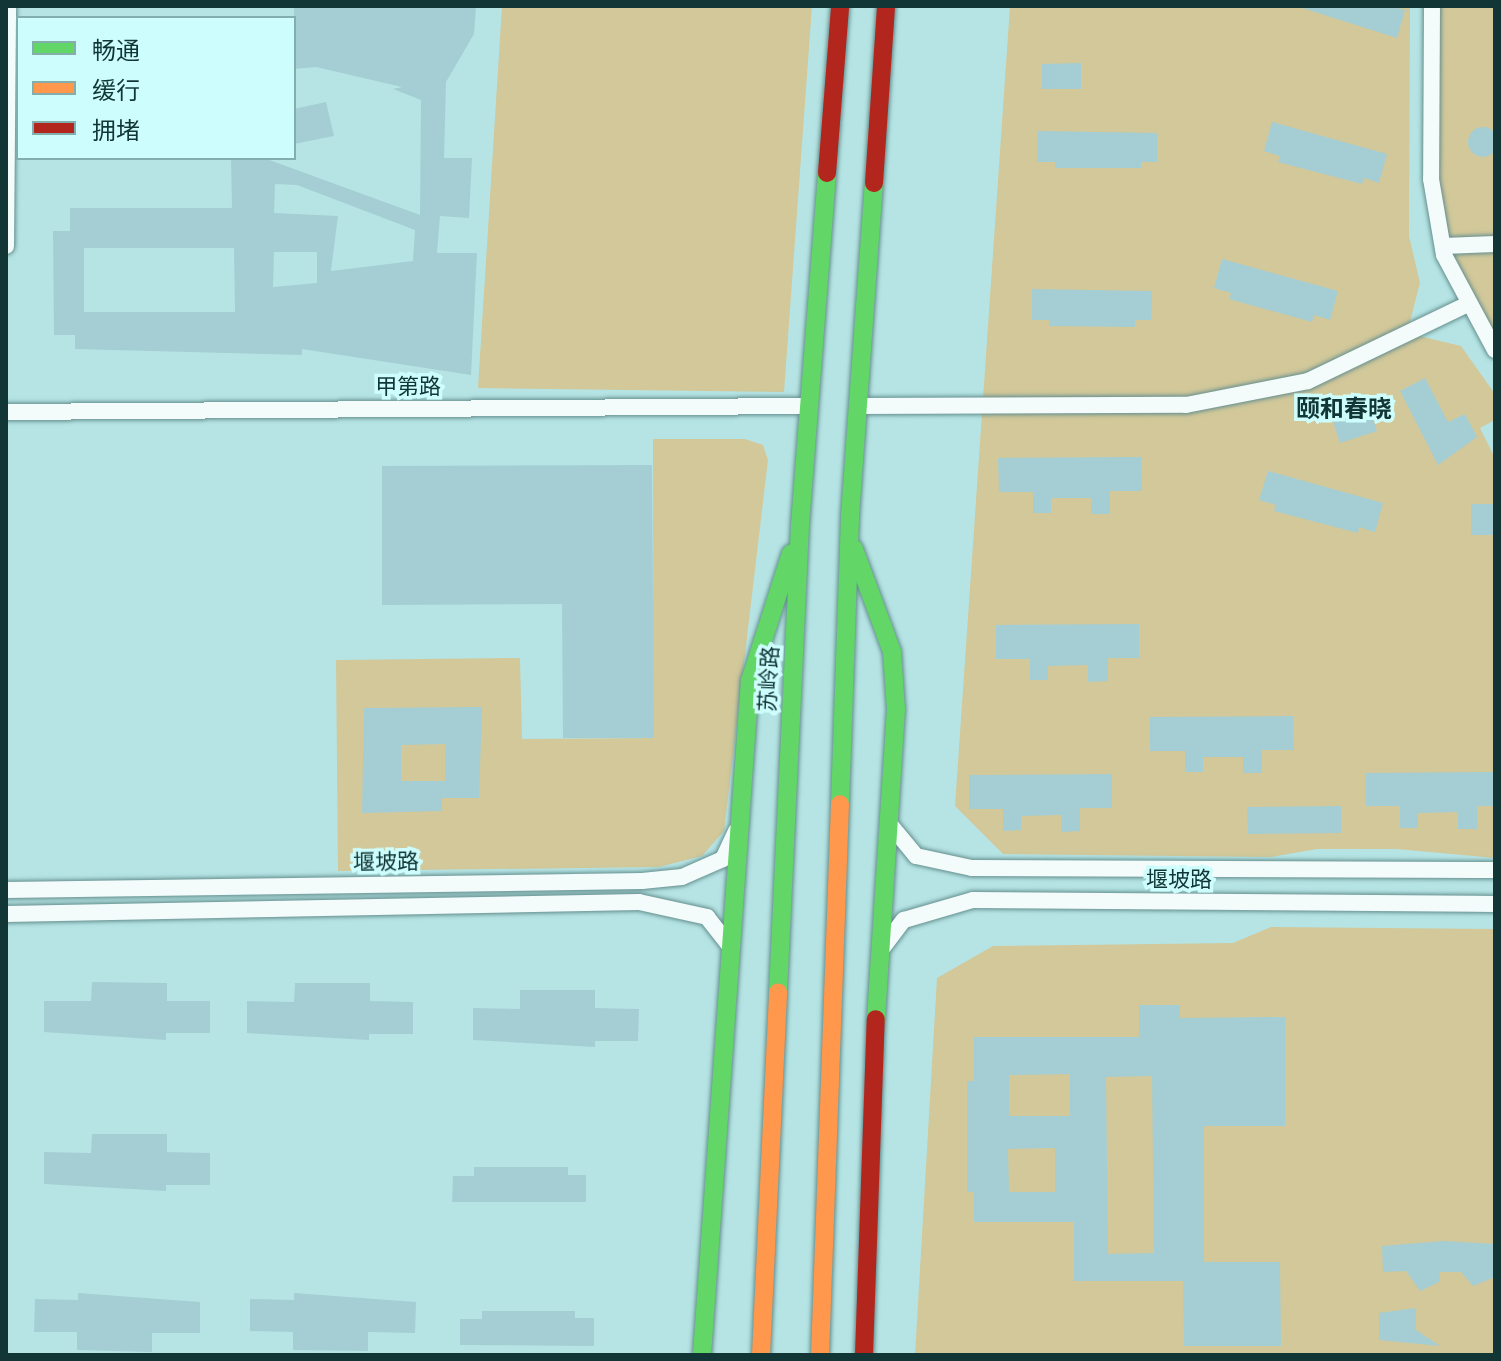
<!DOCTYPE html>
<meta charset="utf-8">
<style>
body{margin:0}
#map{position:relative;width:1501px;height:1361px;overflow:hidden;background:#b6e4e4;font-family:Figtree,"Noto Sans SC",sans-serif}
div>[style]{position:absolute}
.green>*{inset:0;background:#d2c89a}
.building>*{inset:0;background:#a4ced3}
.round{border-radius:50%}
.roads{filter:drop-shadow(0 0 2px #658f8f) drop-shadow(0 0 2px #658f8f)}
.street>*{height:16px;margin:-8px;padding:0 8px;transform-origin:8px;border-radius:8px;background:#f4fbfb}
.fast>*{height:18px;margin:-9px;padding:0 9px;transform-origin:9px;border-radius:9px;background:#63d668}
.slow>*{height:18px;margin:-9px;padding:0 9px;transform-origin:9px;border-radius:9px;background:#ff974d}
.jam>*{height:18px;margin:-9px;padding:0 9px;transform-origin:9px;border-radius:9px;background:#b3261e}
span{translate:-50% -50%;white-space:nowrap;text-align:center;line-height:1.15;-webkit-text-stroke:7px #cdfefd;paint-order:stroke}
.street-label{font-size:22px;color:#123636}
.neighbourhood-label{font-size:24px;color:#123636;font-weight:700}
.frame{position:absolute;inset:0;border:8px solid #123636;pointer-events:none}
.legend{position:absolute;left:16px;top:16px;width:280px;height:144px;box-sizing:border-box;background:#cdfefd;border:2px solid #82aead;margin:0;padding:10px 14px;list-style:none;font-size:24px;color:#123636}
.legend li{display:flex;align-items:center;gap:16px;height:40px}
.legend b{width:40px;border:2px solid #82aead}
</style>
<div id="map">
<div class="green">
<i style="clip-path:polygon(502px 6px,812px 6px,784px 392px,478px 388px)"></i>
<i style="clip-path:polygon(1010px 6px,1410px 6px,1409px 236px,1420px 283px,1407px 333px,1461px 346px,1495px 394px,1495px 420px,1480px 428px,1495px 458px,1495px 858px,1397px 849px,1317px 849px,1271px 857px,1003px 854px,955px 806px)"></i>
<i style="clip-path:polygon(1432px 6px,1495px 6px,1495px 350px,1466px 305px,1431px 179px)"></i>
<i style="clip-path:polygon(653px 439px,745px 439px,763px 445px,768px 460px,724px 831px,702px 856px,659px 867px,338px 871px,336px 660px,520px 658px,522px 739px,653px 738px)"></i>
<i style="clip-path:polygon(1271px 927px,1495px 929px,1495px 1355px,915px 1355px,937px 978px,993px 946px,1233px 943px)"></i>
</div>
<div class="building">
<i style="clip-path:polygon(evenodd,294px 6px,476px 6px,474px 34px,446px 82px,444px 158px,472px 158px,469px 218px,440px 216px,437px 253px,477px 253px,471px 375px,302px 349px,302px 355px,75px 349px,75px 335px,54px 335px,53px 231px,70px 231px,70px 208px,232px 208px,231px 158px,264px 158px,420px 215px,421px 100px,393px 89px,402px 87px,316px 67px,294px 69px,294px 6px,275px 184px,297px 185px,415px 230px,413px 261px,331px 271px,338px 216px,274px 213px,275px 184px,294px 6px,84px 248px,234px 248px,235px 312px,84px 312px,84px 248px,294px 6px,274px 252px,317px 252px,317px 283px,273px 287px,274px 252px)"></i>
<i style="clip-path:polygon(1296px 6px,1390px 6px,1405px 10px,1397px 38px)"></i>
<i style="clip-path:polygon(1081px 63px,1081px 89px,1042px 89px,1042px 64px)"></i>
<i style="clip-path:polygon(326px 102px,334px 136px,294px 144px,294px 109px)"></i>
<i style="clip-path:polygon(1272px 122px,1387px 154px,1379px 183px,1364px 178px,1362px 184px,1278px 162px,1280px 156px,1264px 151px)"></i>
<i class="round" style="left:1468px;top:127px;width:30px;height:30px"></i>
<i style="clip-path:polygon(1038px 131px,1157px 133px,1157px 162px,1141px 162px,1141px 168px,1055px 168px,1055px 162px,1037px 162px)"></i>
<i style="clip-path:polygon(1222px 259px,1338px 291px,1330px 320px,1314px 315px,1312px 322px,1229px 299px,1231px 293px,1214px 288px)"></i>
<i style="clip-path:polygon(1032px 289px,1152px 291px,1151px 320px,1135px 320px,1135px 327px,1049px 326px,1049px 320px,1032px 320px)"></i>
<i style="clip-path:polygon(1425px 378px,1448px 422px,1465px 414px,1477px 437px,1438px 465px,1400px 391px)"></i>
<i style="clip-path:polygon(1369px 407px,1377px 431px,1340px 443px,1332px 419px)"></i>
<i style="clip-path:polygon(1141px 457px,1142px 491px,1110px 491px,1110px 514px,1091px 514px,1091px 498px,1051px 498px,1051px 513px,1033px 513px,1033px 492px,999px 492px,998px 458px)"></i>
<i style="clip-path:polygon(652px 465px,654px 738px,563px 738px,562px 604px,382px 605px,382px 466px)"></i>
<i style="clip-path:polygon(1268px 471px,1383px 503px,1375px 532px,1359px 527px,1358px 533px,1274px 511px,1276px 505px,1259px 500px)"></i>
<i style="clip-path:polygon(1471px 504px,1495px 504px,1495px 535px,1471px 535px)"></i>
<i style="clip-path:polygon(1139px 624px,1139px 658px,1108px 658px,1108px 681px,1088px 682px,1088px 665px,1048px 666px,1048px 680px,1030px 680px,1030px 659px,996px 659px,996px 625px)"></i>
<i style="clip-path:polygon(evenodd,482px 707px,479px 798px,442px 798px,442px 811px,362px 813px,364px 708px,482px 707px,445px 744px,445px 781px,401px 781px,401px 745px,445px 744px)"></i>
<i style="clip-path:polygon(1293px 716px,1294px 750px,1262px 750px,1262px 773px,1243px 773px,1243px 757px,1203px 757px,1203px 772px,1185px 772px,1185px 751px,1150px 751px,1150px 717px)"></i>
<i style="clip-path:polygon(1495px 772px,1495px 806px,1477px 806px,1477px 829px,1458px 829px,1458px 812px,1418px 813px,1418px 828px,1400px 828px,1400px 806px,1366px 806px,1365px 773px)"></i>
<i style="clip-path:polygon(1112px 774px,1112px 808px,1080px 808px,1080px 831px,1061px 832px,1061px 815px,1021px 816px,1021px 830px,1003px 831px,1003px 809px,969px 809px,969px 775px)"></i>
<i style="clip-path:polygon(1341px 806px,1341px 833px,1248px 834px,1247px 807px)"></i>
<i style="clip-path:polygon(92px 982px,167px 983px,167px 1001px,210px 1001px,210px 1033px,166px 1033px,166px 1040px,44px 1032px,44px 1001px,91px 1001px)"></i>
<i style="clip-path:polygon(295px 983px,370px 983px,370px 1001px,413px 1002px,413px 1034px,369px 1034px,369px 1040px,247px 1033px,247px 1001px,294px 1002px)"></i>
<i style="clip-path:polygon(520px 990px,595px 990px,595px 1008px,639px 1009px,638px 1041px,595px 1041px,595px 1047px,473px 1040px,473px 1008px,520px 1009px)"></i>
<i style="clip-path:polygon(evenodd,1139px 1005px,1180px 1005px,1180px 1018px,1285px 1017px,1285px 1126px,1204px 1126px,1204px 1262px,1280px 1262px,1281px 1346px,1184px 1346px,1183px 1281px,1074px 1281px,1074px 1222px,974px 1222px,974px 1192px,967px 1192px,967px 1081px,974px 1081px,974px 1037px,1139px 1037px,1139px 1005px,1070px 1074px,1070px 1116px,1009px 1116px,1009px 1075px,1070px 1074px,1139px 1005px,1152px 1076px,1154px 1253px,1108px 1254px,1106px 1077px,1152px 1076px,1139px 1005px,1055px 1148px,1055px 1192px,1009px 1192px,1008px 1149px,1055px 1148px)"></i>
<i style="clip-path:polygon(92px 1134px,167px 1134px,167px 1152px,210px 1153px,210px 1185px,166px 1185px,166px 1191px,44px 1184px,44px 1152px,91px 1153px)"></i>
<i style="clip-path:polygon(474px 1167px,568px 1167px,568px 1175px,586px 1175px,586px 1202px,452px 1202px,453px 1176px,474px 1176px)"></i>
<i style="clip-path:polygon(1444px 1241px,1495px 1244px,1495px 1277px,1473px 1286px,1461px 1272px,1440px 1272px,1439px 1282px,1420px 1291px,1406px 1271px,1383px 1272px,1382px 1246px)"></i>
<i style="clip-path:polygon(78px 1293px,200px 1302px,200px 1333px,152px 1333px,152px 1352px,77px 1350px,77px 1332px,34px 1332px,35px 1299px,78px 1300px)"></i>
<i style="clip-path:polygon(294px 1293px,416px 1302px,415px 1333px,368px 1332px,368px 1351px,293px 1350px,293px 1332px,250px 1331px,250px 1299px,294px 1300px)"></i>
<i style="clip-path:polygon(1416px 1308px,1416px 1330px,1440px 1346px,1379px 1340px,1379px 1313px)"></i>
<i style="clip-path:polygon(482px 1311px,575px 1311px,575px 1318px,594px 1318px,594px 1346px,460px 1345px,460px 1319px,482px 1319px)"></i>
</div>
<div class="roads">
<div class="street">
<i style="left:1432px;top:6px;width:173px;rotate:90.3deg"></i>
<i style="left:1431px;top:179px;width:77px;rotate:80.3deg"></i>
<i style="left:1444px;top:255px;width:108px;rotate:61.8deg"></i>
<i style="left:6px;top:246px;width:240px;rotate:-89.5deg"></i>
<i style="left:1443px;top:246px;width:52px;rotate:-2.2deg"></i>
<i style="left:858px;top:406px;width:328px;rotate:-0.2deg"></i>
<i style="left:1186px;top:405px;width:124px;rotate:-11.1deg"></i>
<i style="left:1308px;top:381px;width:175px;rotate:-25.7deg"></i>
<i style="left:6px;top:412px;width:803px;rotate:-0.43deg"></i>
<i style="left:888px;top:822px;width:44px;rotate:50.5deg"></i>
<i style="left:916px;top:856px;width:57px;rotate:12.1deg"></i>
<i style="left:972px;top:868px;width:523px;rotate:0.22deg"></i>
<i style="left:6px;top:890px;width:636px;rotate:-0.81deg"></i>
<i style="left:642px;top:881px;width:40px;rotate:-5.7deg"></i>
<i style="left:682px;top:877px;width:45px;rotate:-23.7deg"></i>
<i style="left:723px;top:859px;width:31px;rotate:-65deg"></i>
<i style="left:6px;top:914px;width:633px;rotate:-1.09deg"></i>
<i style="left:639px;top:902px;width:70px;rotate:12.4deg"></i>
<i style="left:707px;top:917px;width:37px;rotate:52deg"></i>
<i style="left:881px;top:950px;width:38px;rotate:-53deg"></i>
<i style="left:904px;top:920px;width:72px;rotate:-16.2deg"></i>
<i style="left:973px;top:900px;width:522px;rotate:0.44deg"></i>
</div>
<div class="fast">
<i style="left:854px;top:549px;width:110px;rotate:69.7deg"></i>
<i style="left:892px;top:652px;width:57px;rotate:86deg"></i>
<i style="left:896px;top:709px;width:311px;rotate:93.7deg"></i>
<i style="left:840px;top:804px;width:288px;rotate:-88deg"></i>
<i style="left:850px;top:516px;width:334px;rotate:-85.9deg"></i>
<i style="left:778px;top:992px;width:468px;rotate:-87.3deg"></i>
<i style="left:800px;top:525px;width:353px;rotate:-85.6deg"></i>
<i style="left:702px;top:1355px;width:676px;rotate:-85.93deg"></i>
<i style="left:750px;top:681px;width:134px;rotate:-72.2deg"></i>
</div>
<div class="slow">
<i style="left:761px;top:1355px;width:363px;rotate:-87.3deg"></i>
<i style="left:820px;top:1355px;width:551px;rotate:-87.92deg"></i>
</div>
<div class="jam">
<i style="left:827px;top:173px;width:168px;rotate:-85.5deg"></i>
<i style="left:874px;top:183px;width:177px;rotate:-86.1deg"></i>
<i style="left:864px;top:1355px;width:336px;rotate:-88deg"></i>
</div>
</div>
<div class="street-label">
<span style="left:408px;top:387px">甲第路</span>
<span style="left:769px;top:679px;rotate:-87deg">苏岭路</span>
<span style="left:386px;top:862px;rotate:-1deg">堰坡路</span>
<span style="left:1179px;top:880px">堰坡路</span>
</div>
<div class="neighbourhood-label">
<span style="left:1344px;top:409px">颐和春晓</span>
</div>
<div class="frame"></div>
<ul class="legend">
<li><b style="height:10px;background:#63d668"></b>畅通</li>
<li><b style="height:10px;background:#ff974d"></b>缓行</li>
<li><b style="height:10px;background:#b3261e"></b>拥堵</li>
</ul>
</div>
